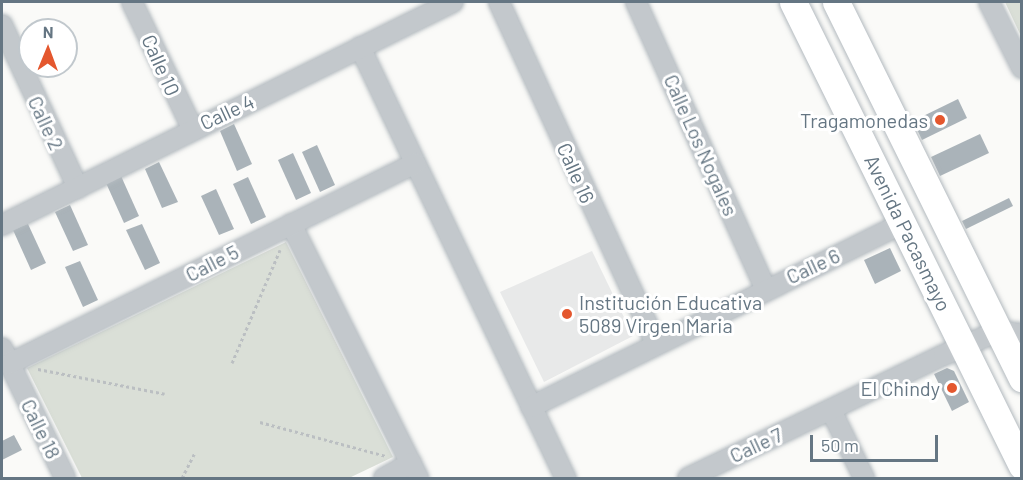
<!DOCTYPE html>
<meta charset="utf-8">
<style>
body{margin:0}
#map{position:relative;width:1023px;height:480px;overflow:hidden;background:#fafaf8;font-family:Barlow,sans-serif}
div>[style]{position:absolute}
.built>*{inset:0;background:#e8e9e9}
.green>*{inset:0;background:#dadfd7}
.building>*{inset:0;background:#aab3b9}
.path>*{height:3px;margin-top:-1.5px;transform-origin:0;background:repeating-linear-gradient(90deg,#bbbfc2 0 3px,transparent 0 6px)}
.roads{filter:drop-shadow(0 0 2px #b3babf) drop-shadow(0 0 2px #b3babf)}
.minor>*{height:20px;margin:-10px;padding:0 10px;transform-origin:10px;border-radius:10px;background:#c3c8cc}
.secondary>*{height:27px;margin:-13.5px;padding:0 13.5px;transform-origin:13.5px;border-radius:13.5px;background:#fff}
.dots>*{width:16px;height:16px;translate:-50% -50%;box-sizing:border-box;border:3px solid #fff;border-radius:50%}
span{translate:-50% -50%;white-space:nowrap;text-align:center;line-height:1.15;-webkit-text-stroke:6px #fff;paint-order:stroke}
.street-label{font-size:20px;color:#657683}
.poi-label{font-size:20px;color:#657683}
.right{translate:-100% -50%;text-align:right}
.left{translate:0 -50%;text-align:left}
.frame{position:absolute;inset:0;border:3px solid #657683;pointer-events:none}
.north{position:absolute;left:18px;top:18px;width:60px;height:60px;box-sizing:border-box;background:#fff;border:2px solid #c1c8cd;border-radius:50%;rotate:1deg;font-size:16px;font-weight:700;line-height:24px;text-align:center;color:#657683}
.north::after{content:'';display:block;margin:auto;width:21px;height:27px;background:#e4572e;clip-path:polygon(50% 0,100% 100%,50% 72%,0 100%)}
.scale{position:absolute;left:810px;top:435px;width:128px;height:27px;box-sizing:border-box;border:3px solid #657683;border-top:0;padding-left:8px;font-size:18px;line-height:21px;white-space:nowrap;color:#657683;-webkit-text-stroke:4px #fff;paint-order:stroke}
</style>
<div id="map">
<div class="built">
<i style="clip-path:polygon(592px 251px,633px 336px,544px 382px,500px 292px)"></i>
</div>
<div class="green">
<i style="clip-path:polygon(1005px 2px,1021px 2px,1021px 36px)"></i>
<i style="clip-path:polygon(286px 242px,393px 457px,349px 478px,82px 478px,27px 368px)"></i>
</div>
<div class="building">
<i style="clip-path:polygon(958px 99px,967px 118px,922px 140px,913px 121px)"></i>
<i style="clip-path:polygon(234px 124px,252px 164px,237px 171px,220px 131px)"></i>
<i style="clip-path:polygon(980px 134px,989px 153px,940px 176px,931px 157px)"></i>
<i style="clip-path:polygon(317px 145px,335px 185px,320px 192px,302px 152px)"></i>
<i style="clip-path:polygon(293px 153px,311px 193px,296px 200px,278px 160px)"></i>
<i style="clip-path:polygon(159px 162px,178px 202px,162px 208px,145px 169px)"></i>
<i style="clip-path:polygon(121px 176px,139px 216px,124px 223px,106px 183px)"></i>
<i style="clip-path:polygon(248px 177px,266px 217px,251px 224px,233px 184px)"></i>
<i style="clip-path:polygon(216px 189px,234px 229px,219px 235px,201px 196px)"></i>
<i style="clip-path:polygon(1009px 198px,1013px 206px,966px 229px,962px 221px)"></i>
<i style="clip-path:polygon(70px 205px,88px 245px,73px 251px,55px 212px)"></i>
<i style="clip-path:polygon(28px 224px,46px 263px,31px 270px,13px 230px)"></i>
<i style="clip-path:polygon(142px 224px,160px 263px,145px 270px,126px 230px)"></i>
<i style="clip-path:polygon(890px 248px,901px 271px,875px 284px,864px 260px)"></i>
<i style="clip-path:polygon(80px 261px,98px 300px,83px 307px,65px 267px)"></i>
<i style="clip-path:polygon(947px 368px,954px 371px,969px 402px,952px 411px,934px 374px)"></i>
<i style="clip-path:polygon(14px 435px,22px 450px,2px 460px,2px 441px)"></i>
</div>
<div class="path">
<i style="left:232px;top:363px;width:123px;rotate:-67deg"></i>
<i style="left:38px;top:369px;width:129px;rotate:11.1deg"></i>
<i style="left:260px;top:422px;width:131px;rotate:15.1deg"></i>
<i style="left:182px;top:478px;width:27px;rotate:-63deg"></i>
</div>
<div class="roads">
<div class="minor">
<i style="left:132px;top:2px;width:140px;rotate:64.5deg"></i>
<i style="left:499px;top:2px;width:376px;rotate:65.3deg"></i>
<i style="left:636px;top:2px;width:314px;rotate:65.7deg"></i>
<i style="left:989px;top:2px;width:74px;rotate:63.4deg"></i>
<i style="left:2px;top:25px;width:180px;rotate:65deg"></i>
<i style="left:360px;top:47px;width:478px;rotate:64.5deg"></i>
<i style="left:291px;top:224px;width:284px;rotate:63.4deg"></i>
<i style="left:2px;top:225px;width:503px;rotate:-26.31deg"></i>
<i style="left:2px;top:348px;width:144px;rotate:64.1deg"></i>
<i style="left:9px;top:364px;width:453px;rotate:-26.3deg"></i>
<i style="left:531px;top:407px;width:414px;rotate:-26.3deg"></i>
<i style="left:831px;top:410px;width:76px;rotate:64.1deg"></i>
<i style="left:384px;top:478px;width:31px;rotate:-29deg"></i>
<i style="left:688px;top:478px;width:284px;rotate:-25.7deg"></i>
<i style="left:944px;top:355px;width:59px;rotate:-24deg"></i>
<i style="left:998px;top:331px;width:24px;rotate:7deg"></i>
</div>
<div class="secondary">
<i style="left:793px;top:2px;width:517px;rotate:63.73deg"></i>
<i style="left:836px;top:2px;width:420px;rotate:63.7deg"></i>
</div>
</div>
<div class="dots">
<i style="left:940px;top:120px;background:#e4572e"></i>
<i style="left:567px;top:314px;background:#e4572e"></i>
<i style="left:952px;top:388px;background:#e4572e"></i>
</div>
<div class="street-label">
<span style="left:161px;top:65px;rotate:66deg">Calle 10</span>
<span style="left:227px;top:112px;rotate:-25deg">Calle 4</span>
<span style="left:46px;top:123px;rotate:65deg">Calle 2</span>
<span style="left:701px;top:145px;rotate:66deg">Calle Los Nogales</span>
<span style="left:576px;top:173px;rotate:66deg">Calle 16</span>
<span style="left:908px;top:233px;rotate:64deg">Avenida Pacasmayo</span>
<span style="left:212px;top:263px;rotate:-27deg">Calle 5</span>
<span style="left:813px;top:266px;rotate:-25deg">Calle 6</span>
<span style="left:41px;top:429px;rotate:64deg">Calle 18</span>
<span style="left:756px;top:445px;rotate:-25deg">Calle 7</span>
</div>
<div class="poi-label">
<span class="right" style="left:928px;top:120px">Tragamonedas</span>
<span class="left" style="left:579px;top:314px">Institución Educativa<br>5089 Virgen Maria</span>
<span class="right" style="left:940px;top:388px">El Chindy</span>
</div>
<div class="frame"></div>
<div class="north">N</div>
<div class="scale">50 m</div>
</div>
